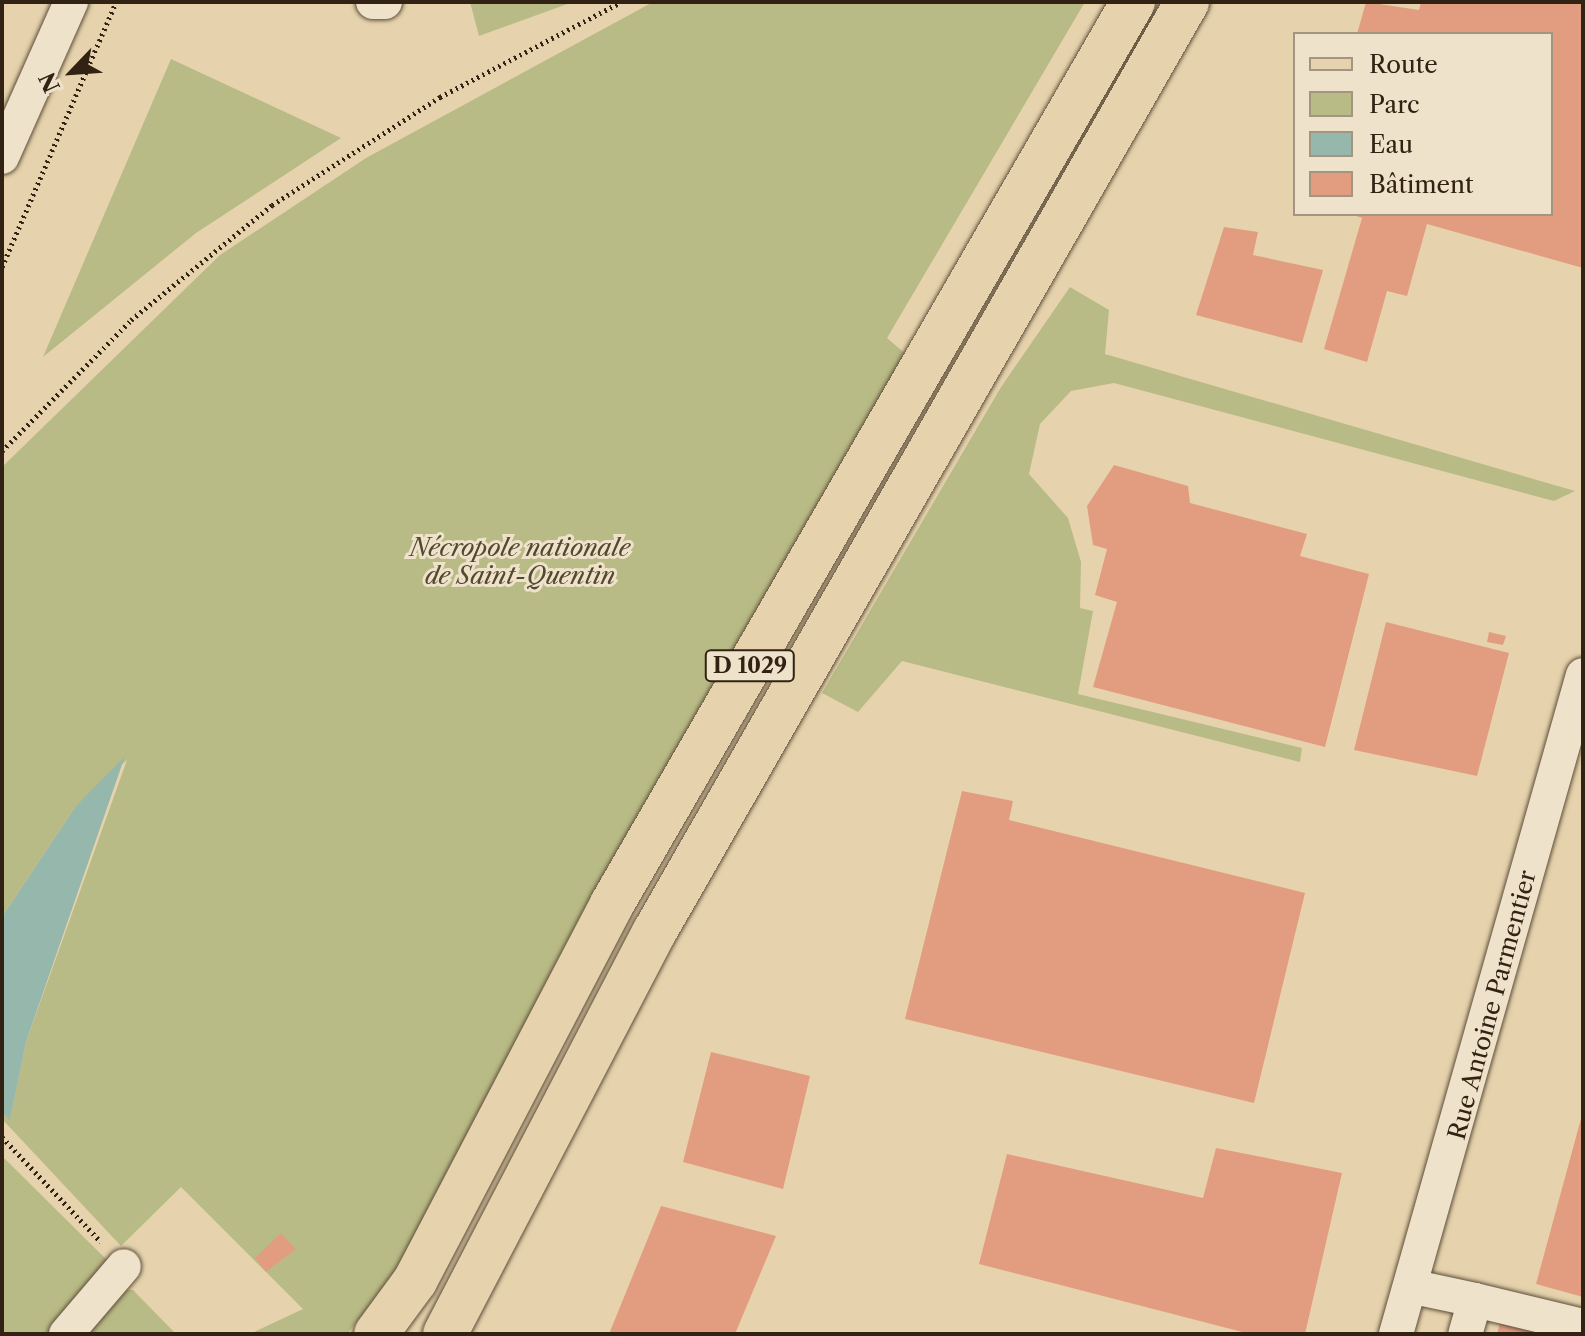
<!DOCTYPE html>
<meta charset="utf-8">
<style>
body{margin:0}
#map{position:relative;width:1585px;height:1336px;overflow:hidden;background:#e6d3ad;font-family:"Libre Caslon Text",serif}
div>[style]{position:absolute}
.green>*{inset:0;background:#b9bb86}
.water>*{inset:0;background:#96b7ac}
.building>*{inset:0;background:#e29d80}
.path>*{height:5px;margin-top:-2.5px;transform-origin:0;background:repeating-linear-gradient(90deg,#312213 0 2px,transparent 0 6px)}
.roads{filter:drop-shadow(0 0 2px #5e4e3a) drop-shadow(0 0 2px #5e4e3a)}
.minor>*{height:34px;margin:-17px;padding:0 17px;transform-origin:17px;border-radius:17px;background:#efe2ca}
.major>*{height:44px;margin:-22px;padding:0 22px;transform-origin:22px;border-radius:22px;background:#e6d3ad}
span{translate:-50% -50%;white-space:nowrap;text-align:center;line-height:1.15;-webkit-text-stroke:6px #efe2ca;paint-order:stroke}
.shield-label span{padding:2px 6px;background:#efe2ca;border:2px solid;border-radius:6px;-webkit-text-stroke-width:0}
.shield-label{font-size:22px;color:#312213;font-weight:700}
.park-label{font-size:24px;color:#534830;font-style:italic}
.street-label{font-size:24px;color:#312213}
.frame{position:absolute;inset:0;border:4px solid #312213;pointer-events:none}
.legend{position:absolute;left:1293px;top:32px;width:260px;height:184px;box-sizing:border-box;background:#efe2ca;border:2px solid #a39581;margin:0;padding:10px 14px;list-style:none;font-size:24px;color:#312213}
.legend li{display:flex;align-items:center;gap:16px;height:40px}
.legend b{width:40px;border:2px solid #a39581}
.north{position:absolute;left:32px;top:32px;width:80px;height:80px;-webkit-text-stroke:6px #efe2ca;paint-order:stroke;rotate:245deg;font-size:22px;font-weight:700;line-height:32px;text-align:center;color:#312213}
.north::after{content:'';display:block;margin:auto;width:28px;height:36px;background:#312213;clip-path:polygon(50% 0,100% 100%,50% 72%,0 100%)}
</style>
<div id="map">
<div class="green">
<i style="clip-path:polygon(470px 2px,573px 2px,479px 36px)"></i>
<i style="clip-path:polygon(653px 2px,1085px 2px,887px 338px,907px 355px,388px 1283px,347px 1334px,250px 1334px,303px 1309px,181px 1187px,121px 1246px,2px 1119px,2px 1112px,10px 1119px,26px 1042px,127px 760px,76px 806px,2px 917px,2px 467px,220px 255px,366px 158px)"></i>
<i style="clip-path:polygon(171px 59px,341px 138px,196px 233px,43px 357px)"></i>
<i style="clip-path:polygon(1070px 287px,1109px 310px,1105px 354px,1575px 491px,1554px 501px,1114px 383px,1071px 391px,1040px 424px,1029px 474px,1068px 518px,1081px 562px,1080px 608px,1093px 611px,1078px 694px,1302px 748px,1300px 762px,902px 661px,858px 712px,822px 693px,1001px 387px)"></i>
<i style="clip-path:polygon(2px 1156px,109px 1262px,52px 1334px,2px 1334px)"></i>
<i style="clip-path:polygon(119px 1289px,133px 1290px,176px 1334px,77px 1334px)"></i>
</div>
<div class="water">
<i style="clip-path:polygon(125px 756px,26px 1042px,10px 1120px,2px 1112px,2px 917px,76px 806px)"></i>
</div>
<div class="building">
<i style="clip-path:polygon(1366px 2px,1419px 10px,1421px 2px,1583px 2px,1583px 268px,1427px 224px,1407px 296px,1387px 291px,1367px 362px,1324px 349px,1362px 218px,1351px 214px,1551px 214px,1551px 34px,1357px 34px)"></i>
<i style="clip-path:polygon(1224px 227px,1258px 232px,1253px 255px,1323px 270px,1302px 343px,1196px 315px)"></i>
<i style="clip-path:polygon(1114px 465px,1188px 486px,1190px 503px,1307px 534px,1300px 556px,1369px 574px,1325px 747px,1093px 687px,1117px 602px,1095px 595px,1107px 549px,1093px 545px,1087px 506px)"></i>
<i style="clip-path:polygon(1386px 622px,1509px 653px,1477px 776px,1354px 750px)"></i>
<i style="clip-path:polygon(1489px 632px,1506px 636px,1503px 645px,1487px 642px)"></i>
<i style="clip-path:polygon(962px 791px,1013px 801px,1009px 820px,1305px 893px,1254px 1103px,905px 1019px)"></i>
<i style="clip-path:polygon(711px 1052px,810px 1076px,783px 1189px,683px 1162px)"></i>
<i style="clip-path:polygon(1582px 1115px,1583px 1115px,1583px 1297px,1536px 1284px)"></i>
<i style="clip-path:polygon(1216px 1148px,1342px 1173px,1305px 1334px,1250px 1334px,979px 1264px,1007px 1154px,1203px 1198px)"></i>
<i style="clip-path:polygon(661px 1206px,776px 1236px,735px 1334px,609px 1334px)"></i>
<i style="clip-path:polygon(281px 1233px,296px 1249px,266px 1272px,255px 1258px)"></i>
<i style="clip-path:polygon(1501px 1320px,1545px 1334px,1497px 1334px)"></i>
</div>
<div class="path">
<i style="left:2px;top:267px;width:288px;rotate:-66.7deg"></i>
<i style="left:2px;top:451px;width:184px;rotate:-45.4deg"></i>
<i style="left:131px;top:320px;width:182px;rotate:-39.2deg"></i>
<i style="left:272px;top:205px;width:200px;rotate:-32.7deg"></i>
<i style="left:440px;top:97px;width:204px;rotate:-27.7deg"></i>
<i style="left:2px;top:1137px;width:144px;rotate:46.7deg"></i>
</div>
<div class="roads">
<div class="minor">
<i style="left:373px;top:2px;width:12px"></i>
<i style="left:2px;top:157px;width:170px;rotate:-66deg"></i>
<i style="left:1414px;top:1287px;width:62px;rotate:12deg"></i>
<i style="left:1475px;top:1300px;width:35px;rotate:106deg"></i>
<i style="left:1475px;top:1300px;width:111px;rotate:13.5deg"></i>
<i style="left:66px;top:1334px;width:89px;rotate:-49.5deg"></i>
<i style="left:1396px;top:1334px;width:685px;rotate:-74.16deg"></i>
</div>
<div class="major">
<i style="left:376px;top:1334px;width:66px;rotate:-53.7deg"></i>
<i style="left:415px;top:1281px;width:425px;rotate:-62.4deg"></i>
<i style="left:612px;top:904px;width:1042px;rotate:-59.99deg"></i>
<i style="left:445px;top:1334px;width:454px;rotate:-62.5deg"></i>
<i style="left:655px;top:931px;width:1071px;rotate:-60.2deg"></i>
</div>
</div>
<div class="shield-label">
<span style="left:750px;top:666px">D 1029</span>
</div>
<div class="park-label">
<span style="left:520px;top:562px">Nécropole nationale<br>de Saint-Quentin</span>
</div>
<div class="street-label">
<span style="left:1492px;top:1005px;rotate:-75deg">Rue Antoine Parmentier</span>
</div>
<div class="frame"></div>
<ul class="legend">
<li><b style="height:10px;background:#e6d3ad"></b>Route</li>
<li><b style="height:22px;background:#b9bb86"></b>Parc</li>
<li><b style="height:22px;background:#96b7ac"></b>Eau</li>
<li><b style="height:22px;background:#e29d80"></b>Bâtiment</li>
</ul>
<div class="north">N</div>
</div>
